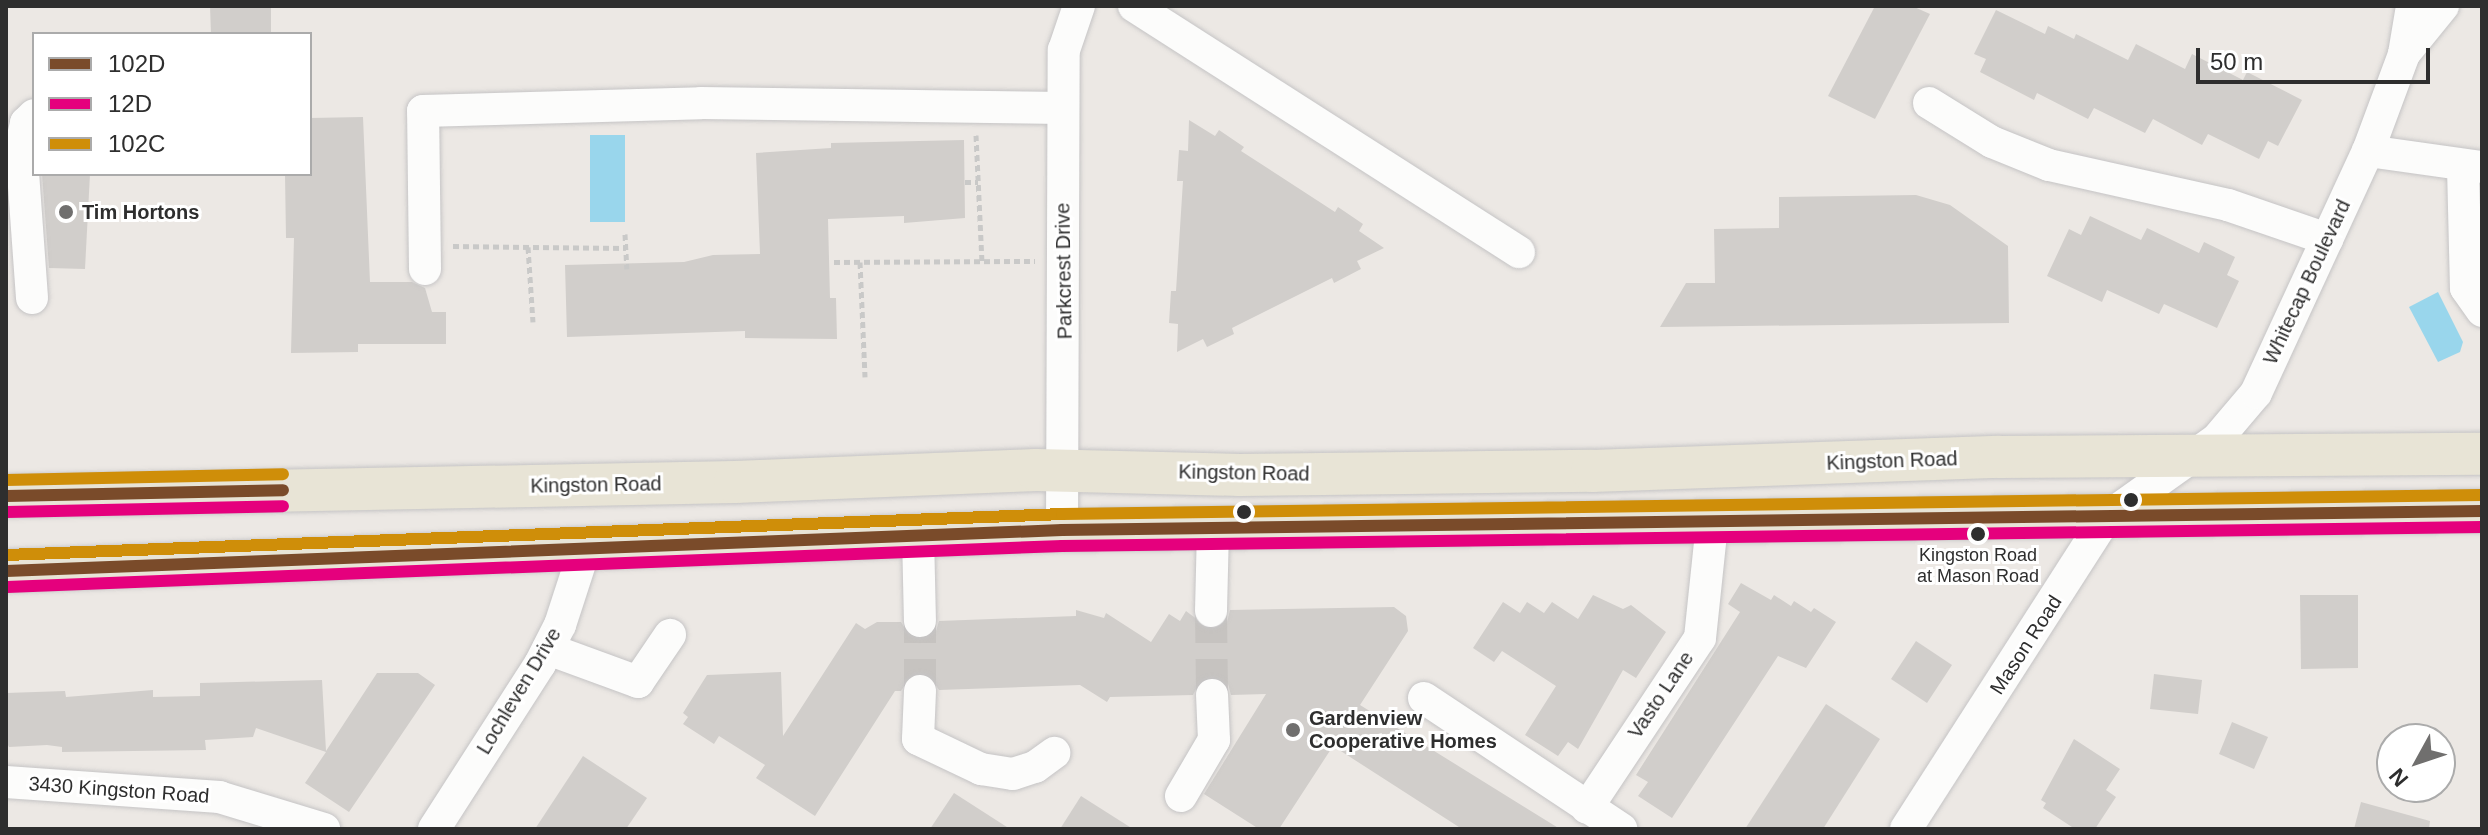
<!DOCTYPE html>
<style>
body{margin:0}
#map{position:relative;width:2488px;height:835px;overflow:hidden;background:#ece8e4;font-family:Helvetica,sans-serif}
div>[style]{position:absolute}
.water>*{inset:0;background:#99d6ec}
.building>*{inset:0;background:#d1cecb}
.minor-tunnel>*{height:32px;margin-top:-16px;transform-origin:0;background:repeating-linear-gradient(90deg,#c6c3c0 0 32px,transparent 0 48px)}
.path>*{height:5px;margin-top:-2.5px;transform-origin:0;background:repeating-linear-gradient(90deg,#c9c9c8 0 6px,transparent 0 10px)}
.roads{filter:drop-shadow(0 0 2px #c5c4c5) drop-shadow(0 0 2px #c5c4c5)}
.minor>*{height:32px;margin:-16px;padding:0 16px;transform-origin:16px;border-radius:16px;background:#fcfcfb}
.major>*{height:42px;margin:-21px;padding:0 21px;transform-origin:21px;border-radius:21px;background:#e8e4d6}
.bus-1>*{height:12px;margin:-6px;padding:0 6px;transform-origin:6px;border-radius:6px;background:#7a4b2a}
.bus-2>*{height:12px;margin:-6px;padding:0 6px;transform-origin:6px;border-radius:6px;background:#e5007d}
.bus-3>*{height:12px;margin:-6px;padding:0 6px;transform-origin:6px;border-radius:6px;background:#cf8e09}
.dots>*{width:22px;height:22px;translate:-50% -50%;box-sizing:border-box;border:4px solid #fff;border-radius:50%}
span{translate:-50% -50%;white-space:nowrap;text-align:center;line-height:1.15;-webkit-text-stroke:6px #fff;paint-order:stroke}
.bus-label{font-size:18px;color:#2e2e2e}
.poi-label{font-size:20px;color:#2e2e2e;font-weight:700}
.left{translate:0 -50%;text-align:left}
.street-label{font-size:20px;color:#2e2e2e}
.frame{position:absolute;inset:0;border:8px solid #2e2e2e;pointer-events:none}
.legend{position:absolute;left:32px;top:32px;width:280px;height:144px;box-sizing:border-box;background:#fff;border:2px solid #ababab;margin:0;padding:10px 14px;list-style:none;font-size:24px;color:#2e2e2e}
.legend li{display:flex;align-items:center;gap:16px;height:40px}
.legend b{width:40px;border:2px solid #ababab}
.north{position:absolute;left:2376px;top:723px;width:80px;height:80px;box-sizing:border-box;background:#fff;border:2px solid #ababab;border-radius:50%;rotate:230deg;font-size:22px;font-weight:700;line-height:32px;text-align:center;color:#2e2e2e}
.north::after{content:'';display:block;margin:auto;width:28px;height:36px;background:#706f6e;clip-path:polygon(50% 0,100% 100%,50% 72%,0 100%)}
.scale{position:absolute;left:2196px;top:48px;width:234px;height:36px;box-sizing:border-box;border:4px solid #2e2e2e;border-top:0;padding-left:10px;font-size:24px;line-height:28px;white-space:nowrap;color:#2e2e2e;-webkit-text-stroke:6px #fff;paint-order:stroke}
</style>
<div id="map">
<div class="water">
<i style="clip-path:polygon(590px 135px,625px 135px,625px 222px,590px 222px)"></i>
<i style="clip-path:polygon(2438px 292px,2463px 342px,2460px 352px,2438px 362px,2409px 307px)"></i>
</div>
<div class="building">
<i style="clip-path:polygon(210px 6px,271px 6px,271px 34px,211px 34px)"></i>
<i style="clip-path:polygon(1875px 6px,1912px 6px,1930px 14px,1875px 119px,1828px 96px)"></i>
<i style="clip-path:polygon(1996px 10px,2045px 34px,2048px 26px,2074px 39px,2076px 34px,2128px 60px,2136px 44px,2185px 69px,2192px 54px,2243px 80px,2247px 72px,2302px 100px,2278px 146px,2268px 141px,2259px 159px,2208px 134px,2202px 145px,2153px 119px,2145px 133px,2094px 108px,2088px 119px,2037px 93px,2034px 100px,1980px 72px,1986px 59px,1974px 54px)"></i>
<i style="clip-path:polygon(363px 117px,370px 282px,412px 282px,425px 288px,432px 312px,446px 312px,446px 344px,358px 344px,358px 352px,291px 353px,294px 238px,286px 238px,285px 175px,310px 174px,310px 118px)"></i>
<i style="clip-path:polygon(1189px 120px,1215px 136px,1219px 130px,1244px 147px,1241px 151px,1335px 212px,1338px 207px,1363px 224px,1359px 231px,1384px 248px,1357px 261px,1361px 269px,1334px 283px,1332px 278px,1232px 328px,1234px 334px,1207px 347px,1203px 339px,1177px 352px,1178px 324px,1169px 323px,1171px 291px,1176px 291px,1183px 181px,1177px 181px,1179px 150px,1188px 151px)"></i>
<i style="clip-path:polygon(964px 140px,965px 218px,904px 223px,904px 216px,828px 219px,830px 298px,836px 298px,837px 339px,745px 338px,745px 331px,567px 337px,565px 265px,684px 262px,713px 255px,760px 254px,756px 153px,831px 148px,831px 143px)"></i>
<i style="clip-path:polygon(42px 174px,90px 174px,85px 269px,49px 268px)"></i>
<i style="clip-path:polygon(1916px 195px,1950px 205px,2008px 246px,2009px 323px,1660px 327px,1686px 283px,1715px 283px,1714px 229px,1779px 228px,1779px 197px)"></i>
<i style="clip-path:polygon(2090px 216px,2141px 240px,2147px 228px,2199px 253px,2204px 242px,2235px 257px,2227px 275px,2239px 281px,2217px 328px,2164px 304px,2159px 314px,2107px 290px,2102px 302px,2047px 276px,2069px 229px,2081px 235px)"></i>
<i style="clip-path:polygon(1741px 583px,1771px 600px,1774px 595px,1791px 606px,1794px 601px,1811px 612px,1814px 608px,1836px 622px,1806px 668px,1778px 656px,1672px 818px,1638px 796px,1648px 782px,1636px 775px,1740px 612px,1728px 604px)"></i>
<i style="clip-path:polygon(1593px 595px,1623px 609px,1631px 605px,1666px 632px,1636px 678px,1623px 670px,1578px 749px,1568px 742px,1558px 756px,1525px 735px,1556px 686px,1502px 651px,1494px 662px,1473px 648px,1503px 602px,1520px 613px,1527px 602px,1544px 613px,1552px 602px,1578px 619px)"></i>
<i style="clip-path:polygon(2300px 595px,2358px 595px,2358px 668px,2301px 669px)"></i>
<i style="clip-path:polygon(1394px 607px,1406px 616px,1408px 631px,1360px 705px,1560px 829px,1462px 829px,1333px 746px,1279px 829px,1259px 829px,1204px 794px,1266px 694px,1231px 695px,1228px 684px,1212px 676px,1201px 679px,1193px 695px,1110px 697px,1107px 702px,1080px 685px,939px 690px,929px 675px,912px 674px,901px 691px,895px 691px,815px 816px,756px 778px,765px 765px,719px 736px,714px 744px,683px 724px,688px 717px,683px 713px,707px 675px,781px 672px,783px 736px,856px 623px,865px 629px,877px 622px,901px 622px,910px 637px,921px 640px,936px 631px,939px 621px,1076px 616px,1076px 610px,1104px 618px,1106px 613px,1151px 642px,1169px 614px,1180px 621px,1186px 611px,1211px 630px,1227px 622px,1230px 610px)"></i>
<i style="clip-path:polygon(1916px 641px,1952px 665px,1927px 703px,1891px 679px)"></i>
<i style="clip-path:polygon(377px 673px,418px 673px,435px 685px,349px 812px,305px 783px,326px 752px,256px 728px,253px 737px,205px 740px,206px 750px,62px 752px,62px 747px,47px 745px,9px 747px,6px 741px,6px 693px,65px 691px,66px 697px,153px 690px,153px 697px,200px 696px,200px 683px,322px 680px,326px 751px)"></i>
<i style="clip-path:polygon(2154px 674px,2202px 680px,2198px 714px,2150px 709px)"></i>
<i style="clip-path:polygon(1826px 704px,1880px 739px,1823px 829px,1745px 829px)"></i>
<i style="clip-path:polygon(2232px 722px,2268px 737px,2254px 769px,2219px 754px)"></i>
<i style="clip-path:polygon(2074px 739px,2120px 769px,2106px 790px,2116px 797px,2095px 829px,2075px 829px,2043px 808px,2046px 803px,2041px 800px)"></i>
<i style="clip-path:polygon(583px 756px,647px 798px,626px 829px,535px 829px)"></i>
<i style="clip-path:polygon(954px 793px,1010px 829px,930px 829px)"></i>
<i style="clip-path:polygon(1081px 796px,1133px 829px,1060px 829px)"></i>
<i style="clip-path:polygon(2361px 802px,2430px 821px,2429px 829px,2354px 829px)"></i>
</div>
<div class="minor-tunnel">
<i style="left:1211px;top:611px;width:84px;rotate:89.3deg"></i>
<i style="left:920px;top:691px;width:70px;rotate:-90deg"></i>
</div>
<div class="path">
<i style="left:976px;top:135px;width:126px;rotate:87.3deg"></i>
<i style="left:965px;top:182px;width:13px"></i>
<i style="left:625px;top:234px;width:35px;rotate:87deg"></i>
<i style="left:453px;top:246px;width:173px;rotate:0.7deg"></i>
<i style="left:528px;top:247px;width:75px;rotate:86.2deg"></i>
<i style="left:834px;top:262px;width:201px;rotate:-0.3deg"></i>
<i style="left:860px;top:262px;width:115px;rotate:87.5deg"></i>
</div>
<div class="roads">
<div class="minor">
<i style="left:1134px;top:6px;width:457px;rotate:32.6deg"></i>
<i style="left:2404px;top:54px;width:62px;rotate:-50.9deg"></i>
<i style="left:1929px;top:103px;width:74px;rotate:31.8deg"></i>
<i style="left:1992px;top:142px;width:61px;rotate:22deg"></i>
<i style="left:2049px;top:165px;width:183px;rotate:12.6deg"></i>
<i style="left:2228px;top:205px;width:105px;rotate:19deg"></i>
<i style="left:2368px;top:151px;width:115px;rotate:8deg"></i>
<i style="left:2463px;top:167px;width:121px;rotate:88.6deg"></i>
<i style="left:2466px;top:288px;width:28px;rotate:55deg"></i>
<i style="left:425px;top:269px;width:158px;rotate:-90.7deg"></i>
<i style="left:423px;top:111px;width:278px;rotate:-1.6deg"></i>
<i style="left:701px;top:103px;width:362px;rotate:0.8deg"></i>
<i style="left:32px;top:298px;width:153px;rotate:-94.1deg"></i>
<i style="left:21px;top:145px;width:23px;rotate:-77deg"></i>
<i style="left:26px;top:123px;width:11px;rotate:-45deg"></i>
<i style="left:1062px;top:530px;width:480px;rotate:-89.8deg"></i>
<i style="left:1064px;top:50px;width:46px;rotate:-71.2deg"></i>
<i style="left:918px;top:535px;width:86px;rotate:88.7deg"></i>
<i style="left:1211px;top:611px;width:80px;rotate:-88.6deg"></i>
<i style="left:548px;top:649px;width:96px;rotate:20.1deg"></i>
<i style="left:638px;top:682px;width:57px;rotate:-55.8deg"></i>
<i style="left:920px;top:691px;width:48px;rotate:92.4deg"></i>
<i style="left:918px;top:739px;width:70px;rotate:25.5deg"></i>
<i style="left:981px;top:769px;width:32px;rotate:9deg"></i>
<i style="left:1013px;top:774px;width:23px;rotate:-18deg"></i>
<i style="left:1035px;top:767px;width:24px;rotate:-36deg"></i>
<i style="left:1424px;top:698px;width:237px;rotate:33.6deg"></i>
<i style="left:6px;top:782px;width:214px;rotate:4deg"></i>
<i style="left:219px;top:797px;width:110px;rotate:16.9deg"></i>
<i style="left:1181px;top:796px;width:65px;rotate:-59.5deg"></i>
<i style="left:1214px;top:740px;width:45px;rotate:-92.5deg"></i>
<i style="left:1587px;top:808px;width:204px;rotate:-56.4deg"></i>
<i style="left:1700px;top:638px;width:115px;rotate:-84deg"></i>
<i style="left:434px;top:829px;width:196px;rotate:-57.3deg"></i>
<i style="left:540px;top:664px;width:44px;rotate:-62.9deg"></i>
<i style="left:560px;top:625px;width:84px;rotate:-72deg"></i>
<i style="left:1906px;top:829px;width:370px;rotate:-57.3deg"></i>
<i style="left:2106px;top:518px;width:136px;rotate:-35.4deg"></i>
<i style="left:2217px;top:439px;width:60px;rotate:-49.7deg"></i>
<i style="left:2256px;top:393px;width:267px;rotate:-65.2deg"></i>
<i style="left:2368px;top:151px;width:103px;rotate:-69.6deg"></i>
<i style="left:2404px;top:54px;width:49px;rotate:-80.5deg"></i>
</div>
<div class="major">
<i style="left:6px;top:496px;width:729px;rotate:-1.1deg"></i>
<i style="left:735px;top:482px;width:301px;rotate:-2.3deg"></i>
<i style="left:1036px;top:470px;width:204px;rotate:1.4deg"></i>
<i style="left:1240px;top:475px;width:352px;rotate:-0.7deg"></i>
<i style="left:1592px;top:471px;width:407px;rotate:-2deg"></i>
<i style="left:1999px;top:457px;width:483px;rotate:-0.4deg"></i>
<i style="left:6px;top:571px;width:1057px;rotate:-2.22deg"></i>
<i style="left:1062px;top:530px;width:1420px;rotate:-0.77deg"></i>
</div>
</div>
<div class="bus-1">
<i style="left:6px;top:496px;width:277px;rotate:-1.2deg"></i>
<i style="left:6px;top:571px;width:1057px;rotate:-2.22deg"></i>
<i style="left:1062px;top:530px;width:1420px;rotate:-0.77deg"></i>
</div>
<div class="bus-2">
<i style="left:6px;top:512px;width:277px;rotate:-1.2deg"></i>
<i style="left:7px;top:587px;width:1056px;rotate:-2.23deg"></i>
<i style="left:1062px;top:546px;width:1420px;rotate:-0.77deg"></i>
</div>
<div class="bus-3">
<i style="left:6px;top:480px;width:277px;rotate:-1.2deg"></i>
<i style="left:6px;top:555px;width:1057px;rotate:-2.22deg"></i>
<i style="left:1062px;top:514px;width:1420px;rotate:-0.77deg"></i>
</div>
<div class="dots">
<i style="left:66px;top:212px;background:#706f6e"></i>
<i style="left:2131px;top:500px;background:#2e2e2e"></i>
<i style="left:1244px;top:512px;background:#2e2e2e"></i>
<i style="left:1978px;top:534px;background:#2e2e2e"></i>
<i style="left:1293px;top:730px;background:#706f6e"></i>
</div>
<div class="bus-label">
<span style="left:1978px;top:566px">Kingston Road<br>at Mason Road</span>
</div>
<div class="poi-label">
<span class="left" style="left:82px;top:212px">Tim Hortons</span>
<span class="left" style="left:1309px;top:730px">Gardenview<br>Cooperative Homes</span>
</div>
<div class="street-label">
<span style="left:1064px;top:271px;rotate:-91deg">Parkcrest Drive</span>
<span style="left:2307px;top:282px;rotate:-65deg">Whitecap Boulevard</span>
<span style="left:1892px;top:461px;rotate:-2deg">Kingston Road</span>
<span style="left:1244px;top:473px;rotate:1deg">Kingston Road</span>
<span style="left:596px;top:485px;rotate:-1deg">Kingston Road</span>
<span style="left:2026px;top:645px;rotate:-57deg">Mason Road</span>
<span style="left:519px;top:691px;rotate:-59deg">Lochleven Drive</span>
<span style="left:1661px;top:695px;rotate:-56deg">Vasto Lane</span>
<span style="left:119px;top:790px;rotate:4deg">3430 Kingston Road</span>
</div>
<div class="frame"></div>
<ul class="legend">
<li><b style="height:10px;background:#7a4b2a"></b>102D</li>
<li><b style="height:10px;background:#e5007d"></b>12D</li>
<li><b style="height:10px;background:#cf8e09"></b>102C</li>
</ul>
<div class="north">N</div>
<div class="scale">50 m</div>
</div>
